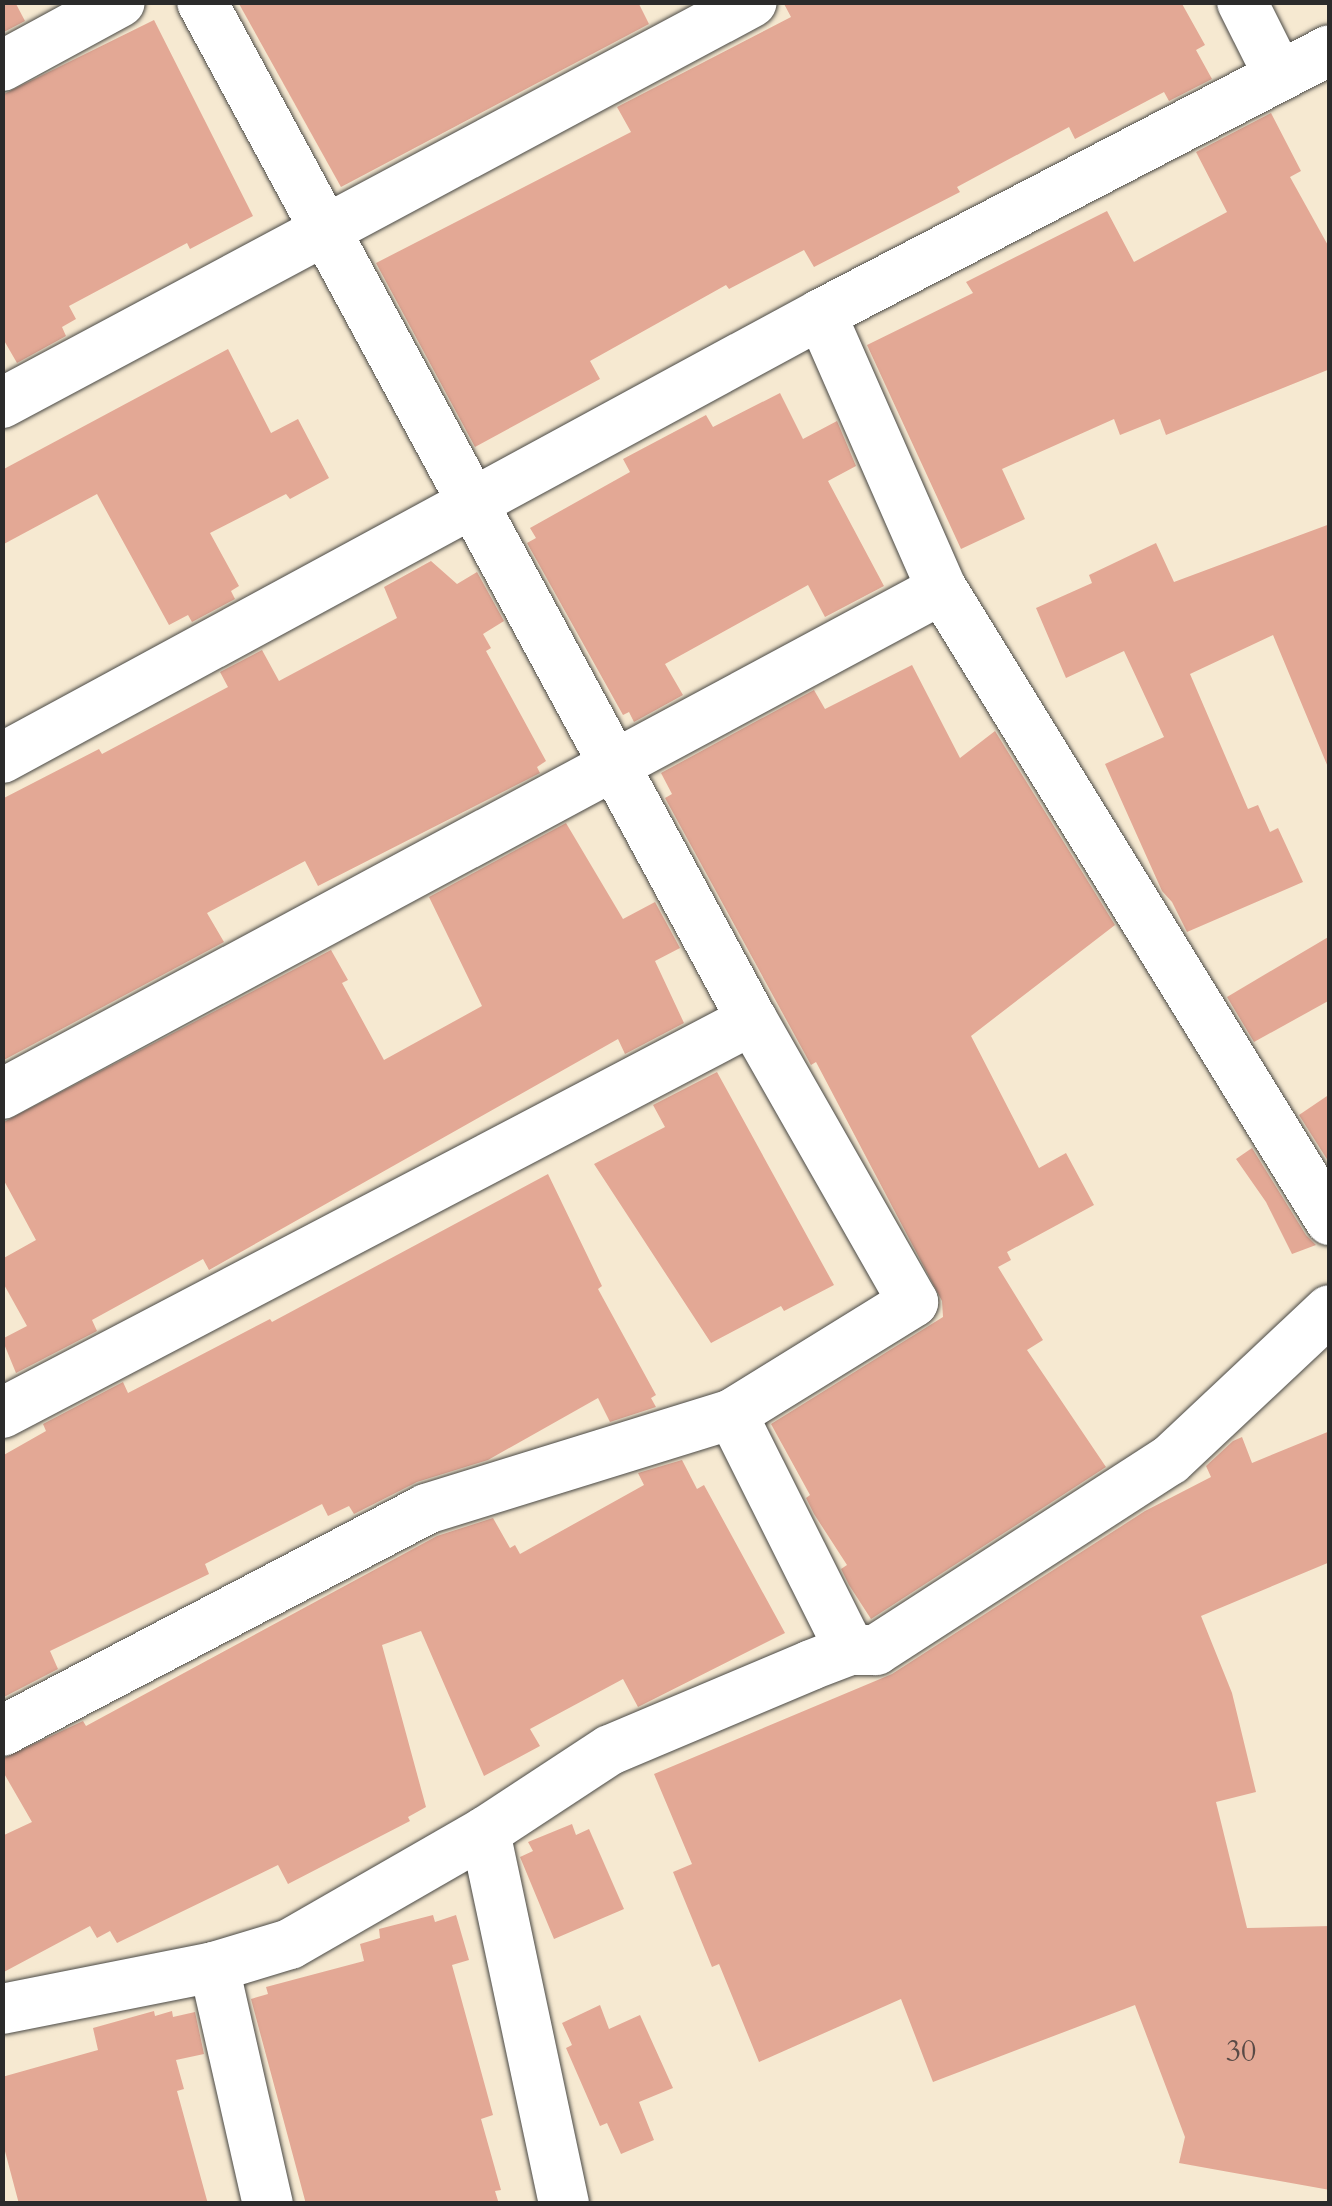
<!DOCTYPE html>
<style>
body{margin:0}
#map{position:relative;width:1332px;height:2206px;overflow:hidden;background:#f6e9d1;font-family:Cardo,serif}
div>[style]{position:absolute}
.building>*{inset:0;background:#e3a895}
.roads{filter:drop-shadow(0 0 2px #494844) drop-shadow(0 0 2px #494844)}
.minor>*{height:50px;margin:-25px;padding:0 25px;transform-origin:25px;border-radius:25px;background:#fff}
span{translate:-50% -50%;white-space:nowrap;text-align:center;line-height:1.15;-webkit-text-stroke:8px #fcf5e5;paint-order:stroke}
.number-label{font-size:30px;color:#594a46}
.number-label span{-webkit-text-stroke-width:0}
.frame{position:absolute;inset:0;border:5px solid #2b2b2b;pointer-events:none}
</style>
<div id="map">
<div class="building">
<i style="clip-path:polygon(2px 2px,15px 2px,25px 21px,2px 33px)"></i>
<i style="clip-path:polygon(238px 2px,638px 2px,649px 24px,341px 187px)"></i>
<i style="clip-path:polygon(783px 2px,1181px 2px,1205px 45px,1196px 50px,1212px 79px,1169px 101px,1164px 92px,1075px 139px,1069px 127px,957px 187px,960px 192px,814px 267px,804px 250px,729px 289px,726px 285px,590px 361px,600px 379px,475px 447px,376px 263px,631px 132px,617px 107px,791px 17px)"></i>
<i style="clip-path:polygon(154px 20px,253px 216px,190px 249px,187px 243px,69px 306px,76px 319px,62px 327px,66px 336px,17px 363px,2px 337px,2px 95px)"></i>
<i style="clip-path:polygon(1271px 113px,1301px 171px,1290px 177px,1330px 249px,1330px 369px,1166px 435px,1160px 419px,1120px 435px,1114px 419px,1002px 469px,1025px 519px,961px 549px,867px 345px,973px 293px,966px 282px,1107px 211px,1134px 262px,1227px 212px,1196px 152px)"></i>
<i style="clip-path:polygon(228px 349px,271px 433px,298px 419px,329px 478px,290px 499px,286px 494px,210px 533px,239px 586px,231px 591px,235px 599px,192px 622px,188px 615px,169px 625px,97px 494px,2px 545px,2px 470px)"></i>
<i style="clip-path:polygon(780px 393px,803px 439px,837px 421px,856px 466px,828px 481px,884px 586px,825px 617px,808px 585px,665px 664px,683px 695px,634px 722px,629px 712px,623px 715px,527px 543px,536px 538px,530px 528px,630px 472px,623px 459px,706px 415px,713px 427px)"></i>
<i style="clip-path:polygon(1330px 524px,1330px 772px,1273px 635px,1190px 674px,1248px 809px,1258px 805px,1270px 832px,1278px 828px,1303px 882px,1187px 932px,1172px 902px,1162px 891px,1105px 764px,1164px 737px,1124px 651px,1066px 678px,1036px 608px,1092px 583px,1089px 575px,1156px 543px,1174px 582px)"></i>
<i style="clip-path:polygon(431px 561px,457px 584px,477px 572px,504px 621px,483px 634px,491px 648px,486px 651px,546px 761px,537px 767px,540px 773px,318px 886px,305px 861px,207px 913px,224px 942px,2px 1061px,2px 799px,99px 749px,102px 754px,228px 687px,220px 672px,262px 650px,279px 681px,397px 618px,384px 587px)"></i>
<i style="clip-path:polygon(912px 665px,960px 758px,995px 731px,1115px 925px,971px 1036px,1039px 1168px,1066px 1153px,1094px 1205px,1007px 1252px,1011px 1260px,998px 1267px,1043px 1340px,1027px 1350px,1106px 1467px,871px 1619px,849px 1585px,841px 1569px,847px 1565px,814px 1514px,806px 1498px,810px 1495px,771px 1424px,943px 1317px,942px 1301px,816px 1062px,811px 1065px,665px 798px,672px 794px,661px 773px,814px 690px,825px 709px)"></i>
<i style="clip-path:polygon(566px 823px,623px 919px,655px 902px,680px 948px,655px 961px,684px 1023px,625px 1054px,618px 1039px,209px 1270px,203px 1259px,92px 1320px,97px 1331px,16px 1373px,2px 1339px,27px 1326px,2px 1281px,2px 1259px,36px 1240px,2px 1177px,2px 1123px,331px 950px,348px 980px,342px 983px,384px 1060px,482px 1006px,429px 897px)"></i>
<i style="clip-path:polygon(1330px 936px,1330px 1000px,1254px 1042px,1227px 997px)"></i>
<i style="clip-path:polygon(717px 1072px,834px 1285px,784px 1311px,781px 1306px,711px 1343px,594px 1164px,665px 1127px,653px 1105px)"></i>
<i style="clip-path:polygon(1330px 1094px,1330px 1164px,1299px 1115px)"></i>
<i style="clip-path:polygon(1252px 1148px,1306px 1235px,1316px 1245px,1292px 1254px,1266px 1202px,1236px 1159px)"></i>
<i style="clip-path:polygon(548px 1174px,602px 1286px,598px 1289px,656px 1395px,651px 1398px,656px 1407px,610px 1422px,598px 1398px,488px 1460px,417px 1482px,354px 1514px,349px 1506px,328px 1516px,322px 1504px,205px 1564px,209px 1574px,50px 1651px,58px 1669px,2px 1698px,2px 1456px,46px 1431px,43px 1424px,123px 1382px,128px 1393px,270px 1319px,272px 1322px)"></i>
<i style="clip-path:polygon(1330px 1431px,1330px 1562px,1201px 1616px,1232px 1693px,1256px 1792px,1216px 1802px,1247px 1928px,1330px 1926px,1330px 2190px,1179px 2163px,1185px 2137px,1135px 2005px,933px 2082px,901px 1999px,759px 2062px,719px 1964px,712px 1967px,673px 1872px,692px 1864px,654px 1774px,892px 1674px,1145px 1511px,1211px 1477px,1206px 1466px,1233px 1441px,1242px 1437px,1252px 1463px)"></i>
<i style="clip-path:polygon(682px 1460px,697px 1489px,704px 1485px,785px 1633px,638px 1707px,623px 1679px,530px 1729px,540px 1746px,484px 1776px,421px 1631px,382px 1645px,426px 1807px,408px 1817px,410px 1821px,288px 1884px,278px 1865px,117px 1943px,110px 1931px,97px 1938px,90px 1926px,2px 1973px,2px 1836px,32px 1822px,2px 1770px,2px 1759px,83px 1721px,86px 1726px,437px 1536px,493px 1518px,510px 1548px,515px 1545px,520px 1554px,644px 1485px,638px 1473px)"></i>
<i style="clip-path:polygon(572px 1824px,576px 1835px,589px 1829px,624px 1909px,554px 1939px,520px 1857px,533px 1851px,528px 1842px)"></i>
<i style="clip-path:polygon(433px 1915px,435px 1922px,456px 1915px,469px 1960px,452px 1965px,493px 2115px,481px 2119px,501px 2190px,495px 2191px,499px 2204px,306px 2204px,251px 1999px,268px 1994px,266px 1987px,364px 1961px,360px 1944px,380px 1938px,379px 1929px)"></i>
<i style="clip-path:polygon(600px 2005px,609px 2029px,640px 2015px,673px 2088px,639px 2102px,654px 2140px,621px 2154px,607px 2123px,600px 2126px,566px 2048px,572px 2045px,562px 2023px)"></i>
<i style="clip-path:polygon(154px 2011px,155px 2016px,172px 2011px,173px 2017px,195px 2012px,204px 2054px,176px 2060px,184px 2089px,177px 2091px,208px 2204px,19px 2204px,2px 2140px,2px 2077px,98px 2050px,93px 2028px)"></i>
</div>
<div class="roads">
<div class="minor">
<i style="left:1242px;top:2px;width:83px;rotate:63.4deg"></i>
<i style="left:2px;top:66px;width:134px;rotate:-28.5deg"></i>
<i style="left:821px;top:314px;width:300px;rotate:66.3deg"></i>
<i style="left:942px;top:589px;width:741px;rotate:58.41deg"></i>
<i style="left:2px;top:403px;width:850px;rotate:-28.13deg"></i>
<i style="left:2px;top:758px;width:932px;rotate:-28.46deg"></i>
<i style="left:821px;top:314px;width:573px;rotate:-27.41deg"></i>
<i style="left:2px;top:1094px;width:1067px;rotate:-28.25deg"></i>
<i style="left:2px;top:1413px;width:847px;rotate:-27.65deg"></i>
<i style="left:732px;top:1414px;width:264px;rotate:63.4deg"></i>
<i style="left:2px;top:1731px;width:479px;rotate:-27.6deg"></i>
<i style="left:426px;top:1509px;width:320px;rotate:-17.2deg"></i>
<i style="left:732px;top:1414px;width:213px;rotate:-31.7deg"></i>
<i style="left:913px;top:1302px;width:325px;rotate:-119.7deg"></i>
<i style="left:752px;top:1020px;width:1157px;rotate:-118.38deg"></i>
<i style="left:485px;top:1832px;width:380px;rotate:78deg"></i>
<i style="left:214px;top:1967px;width:243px;rotate:77.2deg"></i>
<i style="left:2px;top:2009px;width:216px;rotate:-11.2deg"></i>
<i style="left:214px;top:1967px;width:79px;rotate:-16.8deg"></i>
<i style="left:290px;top:1944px;width:225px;rotate:-29.9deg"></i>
<i style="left:485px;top:1832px;width:149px;rotate:-33.3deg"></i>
<i style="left:610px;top:1750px;width:218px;rotate:-22.9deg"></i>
<i style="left:811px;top:1665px;width:42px;rotate:-21deg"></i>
<i style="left:850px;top:1650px;width:26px"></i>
<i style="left:876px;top:1650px;width:350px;rotate:-32.9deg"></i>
<i style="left:1170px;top:1460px;width:219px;rotate:-43.2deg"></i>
</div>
</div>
<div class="number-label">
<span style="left:1241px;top:2052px">30</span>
</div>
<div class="frame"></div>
</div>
